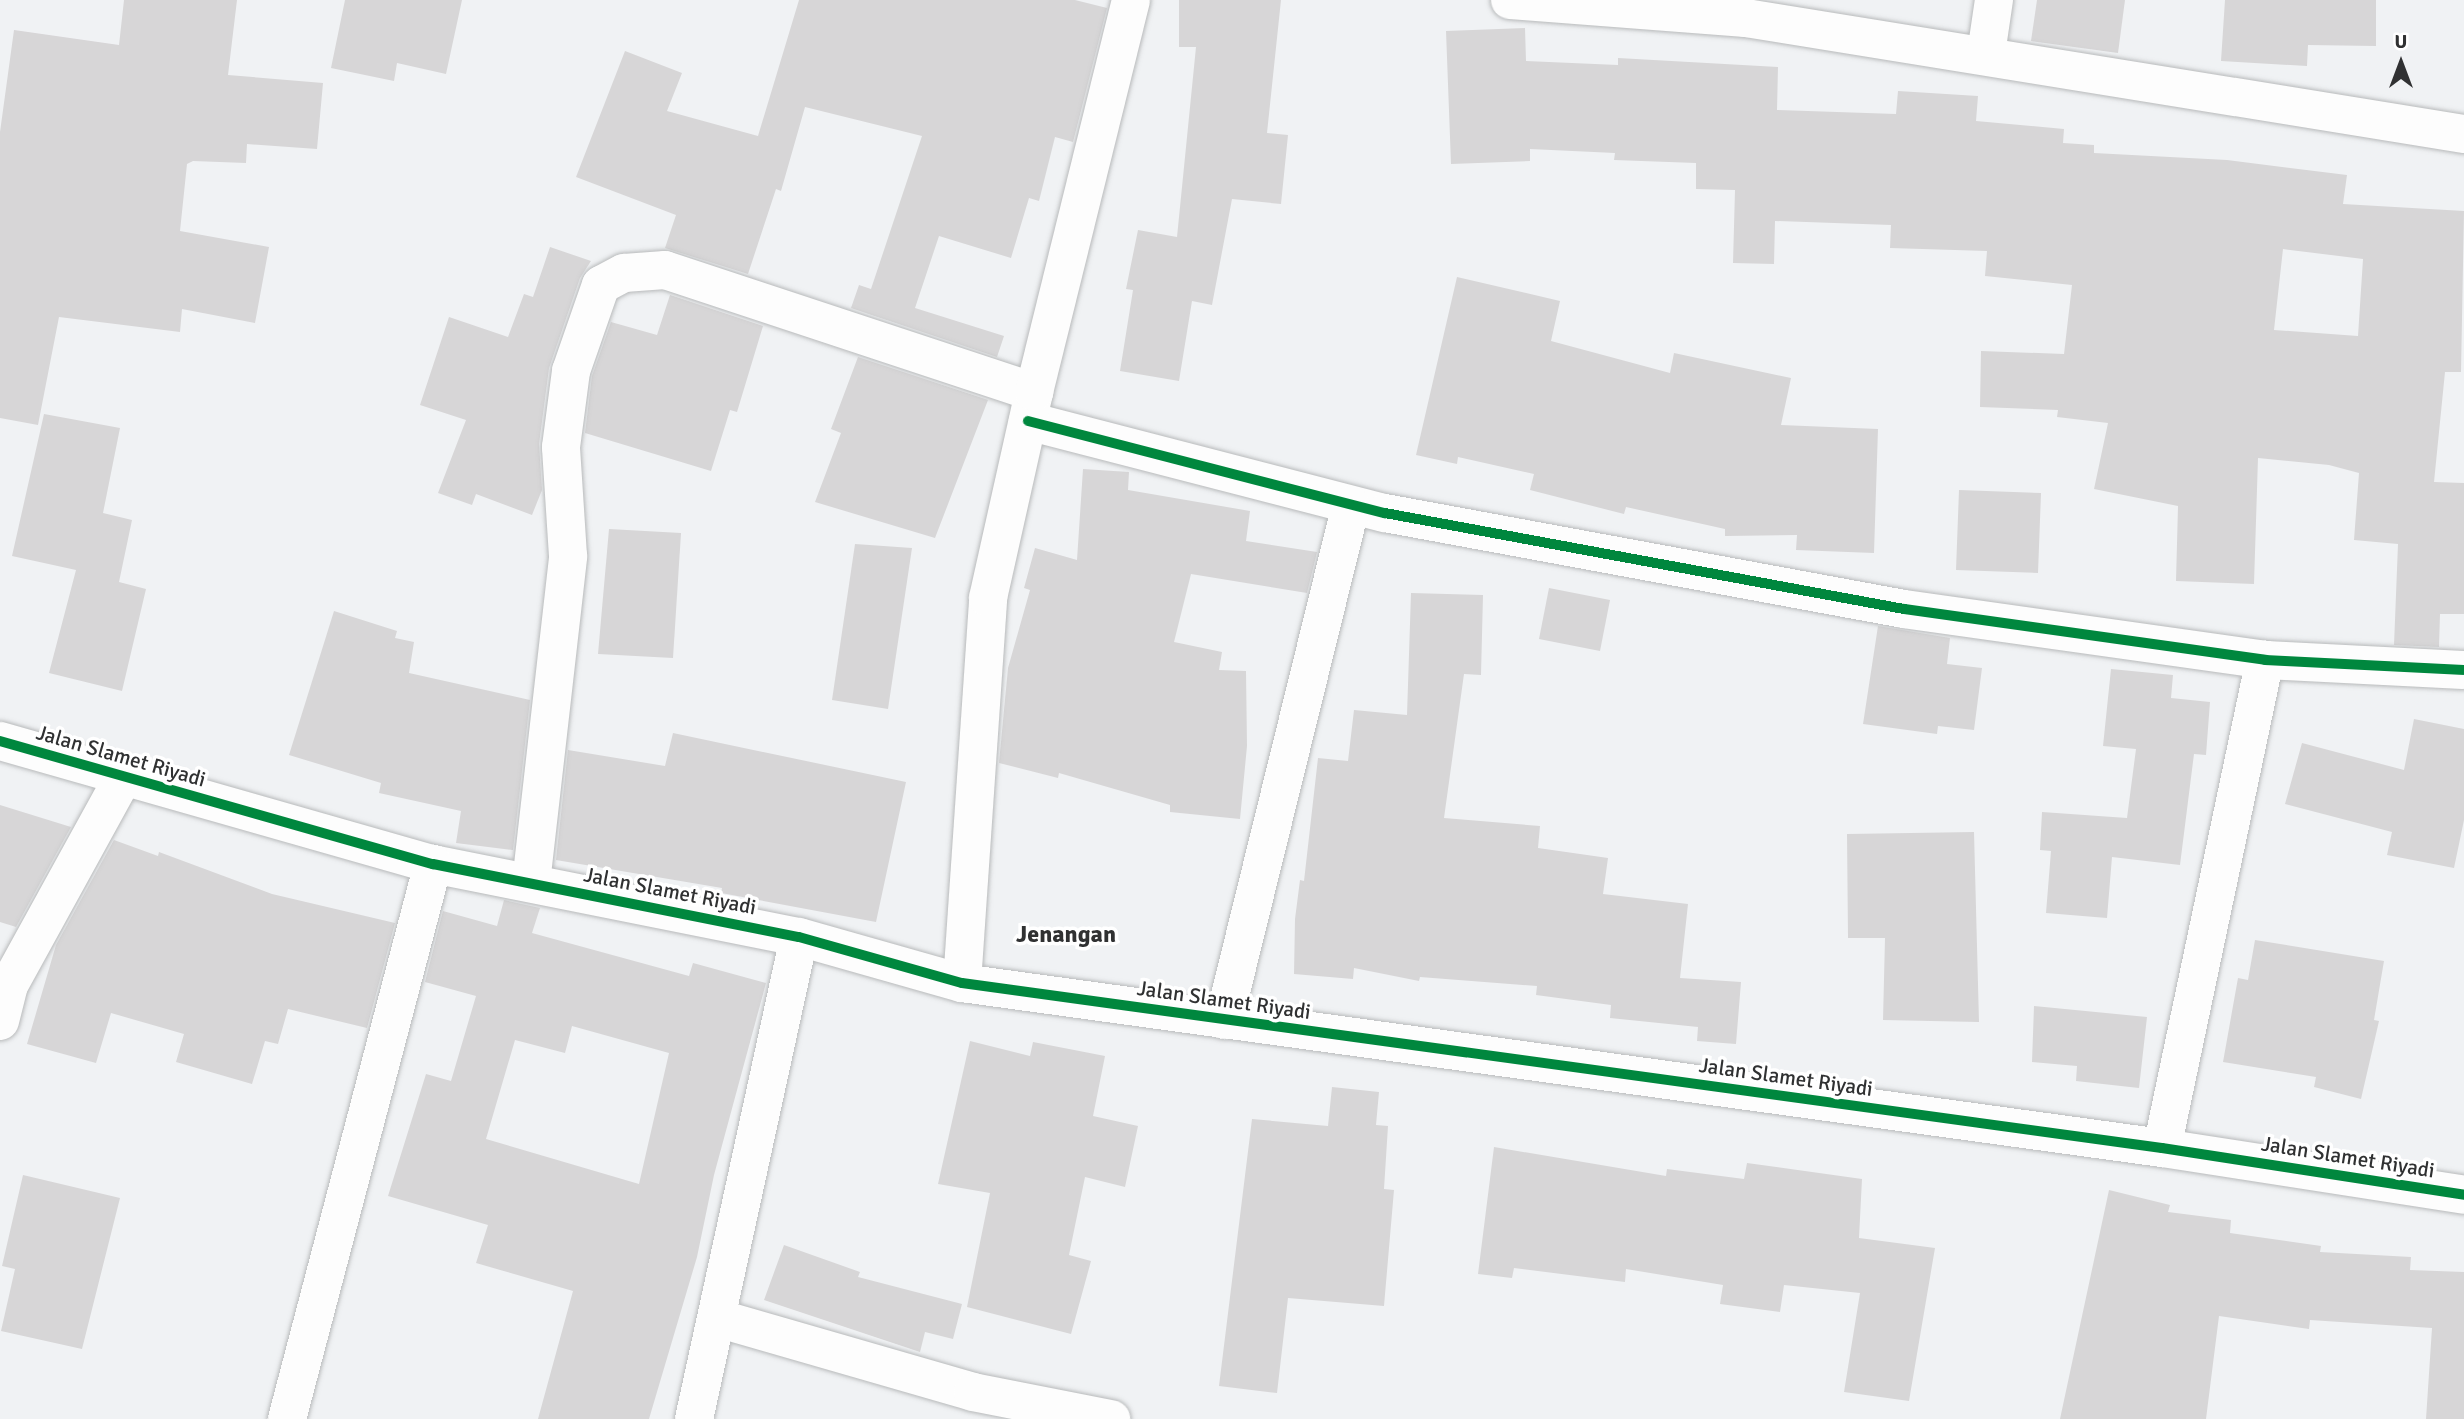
<!DOCTYPE html>
<style>
body{margin:0}
#map{position:relative;width:2464px;height:1419px;overflow:hidden;background:#f0f2f4;font-family:Signika,sans-serif}
div>[style]{position:absolute}
.building>*{inset:0;background:#d7d6d7}
.roads{filter:drop-shadow(0 0 2px #b8babb) drop-shadow(0 0 2px #b8babb)}
.minor>*{height:38px;margin:-19px;padding:0 19px;transform-origin:19px;border-radius:19px;background:#fdfdfd}
.cycleway>*{height:10px;margin:-5px;padding:0 5px;transform-origin:5px;border-radius:5px;background:#00873e}
span{translate:-50% -50%;white-space:nowrap;text-align:center;line-height:1.15;-webkit-text-stroke:7px #fff;paint-order:stroke}
.street-label{font-size:21px;color:#303132}
.quarter-label{font-size:24px;color:#303132;font-weight:700}
.north{position:absolute;left:2366px;top:28px;width:70px;height:70px;-webkit-text-stroke:5px #fff;paint-order:stroke;rotate:0deg;font-size:19px;font-weight:700;line-height:28px;text-align:center;color:#303132}
.north::after{content:'';display:block;margin:auto;width:24px;height:32px;background:#303132;clip-path:polygon(50% 0,100% 100%,50% 72%,0 100%)}
</style>
<div id="map">
<div class="building">
<i style="clip-path:polygon(124px 0,237px 0,228px 75px,323px 83px,317px 149px,247px 144px,246px 163px,193px 161px,187px 164px,180px 231px,269px 247px,255px 323px,182px 309px,180px 332px,59px 317px,38px 425px,0 418px,0 132px,14px 30px,119px 45px)"></i>
<i style="clip-path:polygon(345px 0,462px 0,446px 74px,397px 63px,394px 81px,331px 68px)"></i>
<i style="clip-path:polygon(799px 0,1075px 0,1107px 8px,1073px 142px,1055px 137px,1039px 201px,1029px 198px,1011px 258px,939px 236px,915px 308px,1004px 336px,997px 357px,851px 308px,859px 285px,871px 289px,922px 136px,805px 107px,781px 191px,776px 189px,748px 274px,665px 248px,676px 215px,576px 177px,625px 51px,682px 73px,667px 111px,758px 136px)"></i>
<i style="clip-path:polygon(1179px 0,1281px 0,1267px 133px,1288px 135px,1281px 204px,1232px 199px,1212px 305px,1192px 301px,1179px 381px,1120px 371px,1133px 290px,1126px 289px,1138px 230px,1177px 237px,1196px 47px,1179px 47px)"></i>
<i style="clip-path:polygon(2037px 0,2125px 0,2118px 53px,2031px 41px)"></i>
<i style="clip-path:polygon(2225px 0,2376px 0,2376px 46px,2308px 45px,2307px 66px,2221px 61px)"></i>
<i style="clip-path:polygon(evenodd,1525px 28px,1526px 61px,1618px 65px,1618px 58px,1778px 67px,1777px 110px,1896px 114px,1898px 91px,1978px 96px,1976px 121px,2064px 129px,2063px 143px,2094px 145px,2094px 153px,2227px 160px,2347px 175px,2343px 204px,2464px 211px,2461px 372px,2445px 372px,2434px 482px,2464px 483px,2464px 614px,2440px 614px,2439px 647px,2394px 645px,2398px 544px,2354px 540px,2359px 473px,2329px 465px,2258px 458px,2254px 584px,2176px 581px,2178px 506px,2094px 489px,2108px 423px,2057px 417px,2058px 410px,1980px 407px,1981px 351px,2064px 354px,2072px 285px,1985px 276px,1987px 251px,1890px 248px,1891px 225px,1775px 221px,1774px 264px,1733px 263px,1735px 190px,1696px 189px,1696px 163px,1614px 160px,1615px 153px,1530px 149px,1530px 161px,1451px 164px,1446px 31px,1525px 28px,2283px 249px,2363px 259px,2358px 336px,2274px 330px,2283px 249px)"></i>
<i style="clip-path:polygon(550px 247px,591px 261px,580px 278px,549px 368px,539px 444px,542px 490px,532px 515px,476px 494px,472px 505px,438px 493px,466px 420px,420px 405px,449px 317px,508px 337px,524px 294px,533px 297px)"></i>
<i style="clip-path:polygon(1457px 277px,1560px 301px,1551px 341px,1670px 373px,1674px 353px,1791px 378px,1781px 425px,1878px 429px,1874px 553px,1796px 550px,1797px 535px,1725px 536px,1725px 529px,1626px 507px,1624px 514px,1530px 490px,1534px 474px,1458px 457px,1457px 464px,1416px 455px)"></i>
<i style="clip-path:polygon(670px 295px,763px 326px,737px 412px,730px 410px,711px 471px,585px 433px,592px 376px,611px 322px,657px 335px)"></i>
<i style="clip-path:polygon(858px 357px,988px 400px,935px 538px,815px 502px,841px 433px,831px 429px)"></i>
<i style="clip-path:polygon(44px 414px,120px 428px,103px 513px,132px 520px,119px 582px,146px 589px,122px 691px,49px 673px,76px 570px,12px 556px)"></i>
<i style="clip-path:polygon(1083px 469px,1129px 472px,1128px 490px,1250px 511px,1246px 541px,1317px 552px,1307px 593px,1191px 574px,1174px 642px,1222px 652px,1219px 670px,1246px 671px,1247px 746px,1240px 819px,1170px 812px,1170px 805px,1059px 773px,1058px 778px,999px 763px,1008px 668px,1030px 590px,1024px 588px,1035px 548px,1077px 560px)"></i>
<i style="clip-path:polygon(1959px 490px,2041px 493px,2038px 573px,1956px 570px)"></i>
<i style="clip-path:polygon(609px 529px,681px 533px,673px 658px,598px 654px)"></i>
<i style="clip-path:polygon(855px 544px,912px 548px,888px 709px,832px 700px)"></i>
<i style="clip-path:polygon(1549px 588px,1610px 600px,1600px 651px,1539px 639px)"></i>
<i style="clip-path:polygon(1411px 593px,1483px 595px,1481px 675px,1464px 674px,1444px 818px,1540px 826px,1538px 848px,1608px 858px,1603px 894px,1688px 904px,1680px 978px,1741px 982px,1736px 1044px,1697px 1041px,1698px 1027px,1610px 1018px,1611px 1005px,1536px 995px,1537px 986px,1420px 977px,1419px 981px,1354px 968px,1353px 979px,1294px 974px,1295px 919px,1300px 880px,1304px 881px,1318px 758px,1348px 761px,1354px 710px,1407px 715px)"></i>
<i style="clip-path:polygon(334px 611px,397px 631px,395px 638px,414px 642px,409px 673px,530px 700px,513px 850px,456px 843px,461px 811px,379px 793px,381px 783px,289px 755px)"></i>
<i style="clip-path:polygon(1878px 626px,1950px 638px,1947px 664px,1982px 668px,1974px 730px,1938px 726px,1937px 734px,1863px 724px)"></i>
<i style="clip-path:polygon(2111px 669px,2173px 675px,2171px 698px,2210px 702px,2206px 755px,2194px 754px,2180px 865px,2112px 857px,2107px 918px,2046px 913px,2051px 851px,2040px 850px,2042px 812px,2127px 818px,2136px 749px,2103px 746px)"></i>
<i style="clip-path:polygon(2414px 719px,2464px 729px,2464px 820px,2454px 868px,2387px 855px,2392px 832px,2285px 804px,2302px 743px,2404px 770px)"></i>
<i style="clip-path:polygon(673px 733px,906px 782px,876px 922px,721px 893px,722px 888px,556px 860px,568px 750px,665px 766px)"></i>
<i style="clip-path:polygon(0 805px,71px 827px,16px 927px,0 922px)"></i>
<i style="clip-path:polygon(1974px 832px,1979px 1022px,1883px 1020px,1885px 938px,1848px 938px,1847px 834px)"></i>
<i style="clip-path:polygon(114px 840px,158px 856px,159px 852px,272px 894px,395px 923px,367px 1028px,288px 1009px,278px 1044px,265px 1041px,252px 1084px,176px 1062px,184px 1034px,111px 1013px,96px 1063px,27px 1044px,56px 945px)"></i>
<i style="clip-path:polygon(evenodd,504px 900px,540px 908px,532px 933px,689px 976px,693px 963px,766px 983px,714px 1175px,697px 1257px,649px 1419px,538px 1419px,573px 1291px,476px 1263px,488px 1225px,388px 1196px,426px 1074px,451px 1081px,476px 996px,425px 982px,443px 911px,497px 926px,504px 900px,572px 1026px,669px 1053px,639px 1184px,486px 1139px,515px 1040px,565px 1053px,572px 1026px)"></i>
<i style="clip-path:polygon(2255px 940px,2384px 961px,2374px 1020px,2379px 1021px,2361px 1099px,2314px 1087px,2316px 1077px,2223px 1062px,2238px 978px,2248px 980px)"></i>
<i style="clip-path:polygon(2034px 1006px,2147px 1017px,2139px 1088px,2076px 1081px,2077px 1066px,2032px 1062px)"></i>
<i style="clip-path:polygon(970px 1041px,1030px 1056px,1033px 1042px,1105px 1056px,1093px 1116px,1138px 1126px,1125px 1187px,1085px 1177px,1069px 1255px,1091px 1261px,1071px 1334px,967px 1307px,990px 1193px,938px 1184px)"></i>
<i style="clip-path:polygon(1332px 1087px,1379px 1092px,1376px 1125px,1388px 1126px,1384px 1189px,1394px 1190px,1384px 1306px,1288px 1298px,1277px 1393px,1219px 1386px,1252px 1119px,1328px 1126px)"></i>
<i style="clip-path:polygon(1494px 1147px,1666px 1176px,1667px 1169px,1744px 1179px,1747px 1163px,1862px 1179px,1859px 1238px,1935px 1248px,1909px 1401px,1844px 1392px,1860px 1293px,1784px 1285px,1780px 1312px,1720px 1304px,1723px 1285px,1626px 1269px,1625px 1282px,1514px 1268px,1512px 1278px,1478px 1274px)"></i>
<i style="clip-path:polygon(23px 1175px,120px 1198px,82px 1349px,1px 1331px,15px 1269px,2px 1266px)"></i>
<i style="clip-path:polygon(2109px 1190px,2170px 1205px,2168px 1212px,2231px 1220px,2230px 1233px,2321px 1246px,2320px 1252px,2411px 1257px,2410px 1270px,2464px 1272px,2464px 1419px,2426px 1419px,2432px 1328px,2310px 1320px,2309px 1329px,2219px 1316px,2206px 1419px,2060px 1419px)"></i>
<i style="clip-path:polygon(784px 1245px,860px 1272px,858px 1277px,962px 1304px,953px 1339px,925px 1332px,920px 1352px,764px 1300px)"></i>
</div>
<div class="roads">
<div class="minor">
<i style="left:1510px;top:0;width:237px;rotate:4.4deg"></i>
<i style="left:1746px;top:18px;width:727px;rotate:9.18deg"></i>
<i style="left:1986px;top:54px;width:55px;rotate:-81.6deg"></i>
<i style="left:1028px;top:421px;width:369px;rotate:14.5deg"></i>
<i style="left:1385px;top:513px;width:528px;rotate:10.48deg"></i>
<i style="left:1904px;top:609px;width:365px;rotate:8deg"></i>
<i style="left:2265px;top:660px;width:199px;rotate:2.9deg"></i>
<i style="left:0;top:741px;width:450px;rotate:15.9deg"></i>
<i style="left:433px;top:864px;width:373px;rotate:11.3deg"></i>
<i style="left:799px;top:937px;width:169px;rotate:15.8deg"></i>
<i style="left:962px;top:983px;width:1211px;rotate:7.83deg"></i>
<i style="left:2162px;top:1148px;width:306px;rotate:8.8deg"></i>
<i style="left:531px;top:883px;width:329px;rotate:-83.5deg"></i>
<i style="left:568px;top:556px;width:109px;rotate:-93.7deg"></i>
<i style="left:561px;top:447px;width:77px;rotate:-82.5deg"></i>
<i style="left:571px;top:371px;width:91px;rotate:-70.8deg"></i>
<i style="left:601px;top:285px;width:26px;rotate:-28deg"></i>
<i style="left:624px;top:273px;width:41px;rotate:-4.2deg"></i>
<i style="left:665px;top:270px;width:389px;rotate:18.3deg"></i>
<i style="left:962px;top:983px;width:386px;rotate:-86.1deg"></i>
<i style="left:988px;top:598px;width:211px;rotate:-77.4deg"></i>
<i style="left:1034px;top:392px;width:404px;rotate:-76.1deg"></i>
<i style="left:1224px;top:1020px;width:530px;rotate:-76.15deg"></i>
<i style="left:0;top:1021px;width:37px;rotate:-76deg"></i>
<i style="left:9px;top:985px;width:236px;rotate:-61.2deg"></i>
<i style="left:2162px;top:1148px;width:499px;rotate:-78.1deg"></i>
<i style="left:717px;top:1318px;width:266px;rotate:16.1deg"></i>
<i style="left:973px;top:1392px;width:141px;rotate:11.1deg"></i>
<i style="left:287px;top:1419px;width:574px;rotate:-75.26deg"></i>
<i style="left:694px;top:1419px;width:493px;rotate:-77.7deg"></i>
</div>
</div>
<div class="cycleway">
<i style="left:1028px;top:421px;width:369px;rotate:14.5deg"></i>
<i style="left:1385px;top:513px;width:528px;rotate:10.48deg"></i>
<i style="left:1904px;top:609px;width:365px;rotate:8deg"></i>
<i style="left:2265px;top:660px;width:199px;rotate:2.9deg"></i>
<i style="left:0;top:741px;width:450px;rotate:15.9deg"></i>
<i style="left:433px;top:864px;width:373px;rotate:11.3deg"></i>
<i style="left:799px;top:937px;width:169px;rotate:15.8deg"></i>
<i style="left:962px;top:983px;width:1211px;rotate:7.83deg"></i>
<i style="left:2162px;top:1148px;width:306px;rotate:8.8deg"></i>
</div>
<div class="street-label">
<span style="left:121px;top:756px;rotate:16deg">Jalan Slamet Riyadi</span>
<span style="left:670px;top:891px;rotate:11deg">Jalan Slamet Riyadi</span>
<span style="left:1224px;top:1000px;rotate:8deg">Jalan Slamet Riyadi</span>
<span style="left:1786px;top:1077px;rotate:8deg">Jalan Slamet Riyadi</span>
<span style="left:2348px;top:1157px;rotate:9deg">Jalan Slamet Riyadi</span>
</div>
<div class="quarter-label">
<span style="left:1066px;top:935px">Jenangan</span>
</div>
<div class="north">U</div>
</div>
